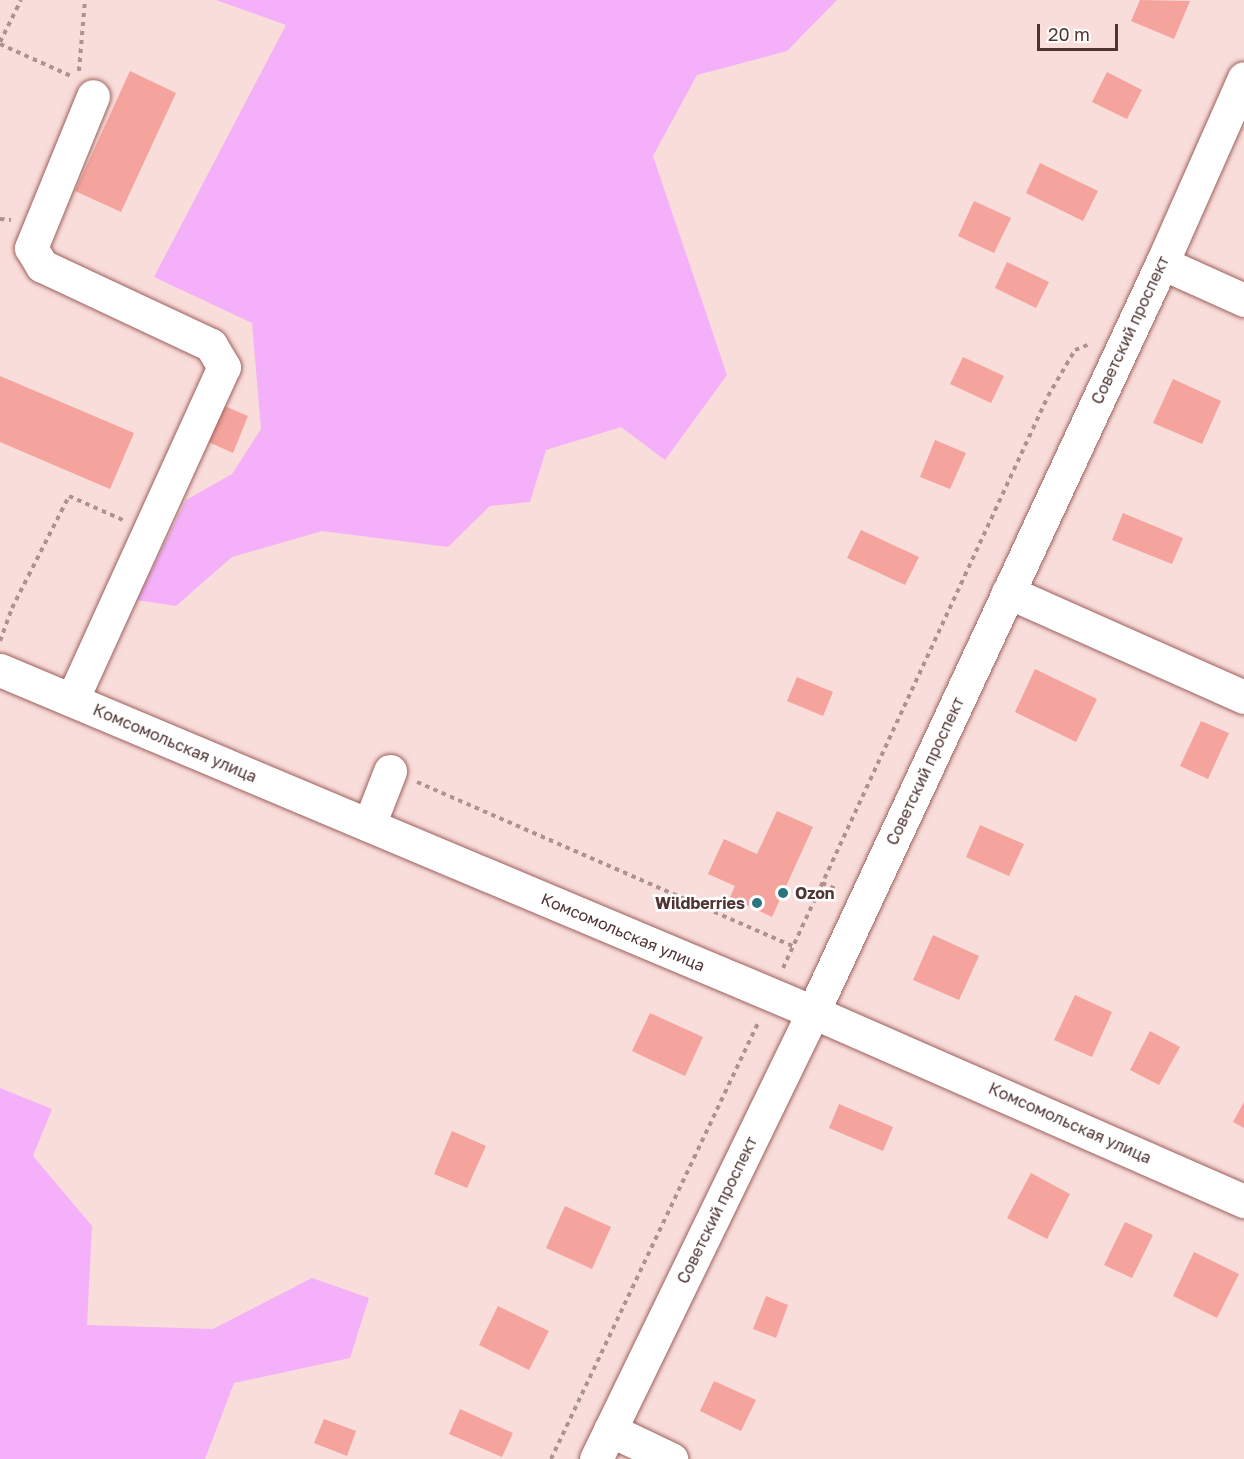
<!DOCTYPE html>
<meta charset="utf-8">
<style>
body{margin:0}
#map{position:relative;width:1244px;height:1459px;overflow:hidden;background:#f9ddda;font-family:"Golos Text",sans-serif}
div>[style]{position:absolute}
.green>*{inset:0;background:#f4b1f9}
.building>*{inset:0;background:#f4a39d}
.path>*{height:4px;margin-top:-2px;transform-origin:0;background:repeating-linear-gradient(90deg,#ae928f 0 4.5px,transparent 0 9px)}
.roads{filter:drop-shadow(0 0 2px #9c605c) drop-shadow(0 0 2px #9c605c)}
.minor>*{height:33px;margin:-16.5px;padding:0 16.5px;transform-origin:16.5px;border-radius:16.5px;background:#fff}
.dots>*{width:16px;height:16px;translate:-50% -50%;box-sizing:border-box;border:3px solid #fff;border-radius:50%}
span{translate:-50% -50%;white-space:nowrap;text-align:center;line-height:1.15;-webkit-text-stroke:5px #fff;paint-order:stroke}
.street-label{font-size:16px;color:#4f3432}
.poi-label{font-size:16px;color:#4f3432;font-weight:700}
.left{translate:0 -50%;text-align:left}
.right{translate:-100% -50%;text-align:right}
.scale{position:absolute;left:1037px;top:24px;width:81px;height:27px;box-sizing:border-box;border:3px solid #4f3432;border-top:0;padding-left:8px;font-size:18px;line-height:21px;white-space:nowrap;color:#4f3432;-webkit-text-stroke:4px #fff;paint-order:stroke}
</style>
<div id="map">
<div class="green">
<i style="clip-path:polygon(216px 0,837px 0,787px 51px,697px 75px,653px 156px,727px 375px,665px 460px,621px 427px,546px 450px,530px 502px,490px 506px,448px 547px,322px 531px,232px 557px,176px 606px,137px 600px,186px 500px,232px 474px,261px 429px,252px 323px,154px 277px,286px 25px)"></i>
<i style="clip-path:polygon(0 1088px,52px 1109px,33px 1156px,92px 1226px,87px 1325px,213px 1329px,312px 1278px,369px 1298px,350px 1358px,234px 1383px,205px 1459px,0 1459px)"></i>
</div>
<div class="building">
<i style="clip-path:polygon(1140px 0,1190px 1px,1174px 39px,1131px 21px)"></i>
<i style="clip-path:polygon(130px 71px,176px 93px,121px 212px,75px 191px)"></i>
<i style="clip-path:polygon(1107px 72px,1142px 90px,1127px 119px,1092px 102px)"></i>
<i style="clip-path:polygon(1040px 163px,1098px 191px,1083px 221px,1026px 193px)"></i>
<i style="clip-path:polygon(974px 201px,1011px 218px,994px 253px,958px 236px)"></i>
<i style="clip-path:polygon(1007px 262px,1049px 282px,1036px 308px,995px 288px)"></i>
<i style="clip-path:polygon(963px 357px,1004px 376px,991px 403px,950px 384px)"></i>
<i style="clip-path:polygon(0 376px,134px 433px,110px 489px,0 442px)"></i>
<i style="clip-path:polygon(1173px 379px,1221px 401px,1202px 444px,1153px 423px)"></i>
<i style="clip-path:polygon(220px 404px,248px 416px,233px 453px,204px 440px)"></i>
<i style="clip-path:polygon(935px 440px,966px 453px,950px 489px,920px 477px)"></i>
<i style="clip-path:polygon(1123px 513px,1183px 538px,1172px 564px,1112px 540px)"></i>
<i style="clip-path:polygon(861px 530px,919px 557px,905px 585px,847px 558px)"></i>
<i style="clip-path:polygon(1035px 669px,1097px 699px,1076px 742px,1015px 712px)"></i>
<i style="clip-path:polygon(797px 677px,833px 692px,823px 716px,787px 701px)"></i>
<i style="clip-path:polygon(1201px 721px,1229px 733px,1208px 779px,1180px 766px)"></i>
<i style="clip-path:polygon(777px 811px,813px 827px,772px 917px,730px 897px,735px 886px,708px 874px,724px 839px,757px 854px)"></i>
<i style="clip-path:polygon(980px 825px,1024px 844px,1009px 876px,966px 857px)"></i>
<i style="clip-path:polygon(933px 935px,979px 956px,959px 1000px,913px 980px)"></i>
<i style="clip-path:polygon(1075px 995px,1112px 1012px,1092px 1057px,1054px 1040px)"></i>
<i style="clip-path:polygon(650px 1013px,703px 1037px,685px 1076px,632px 1051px)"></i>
<i style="clip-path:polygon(1150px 1031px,1180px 1047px,1159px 1085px,1130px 1070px)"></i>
<i style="clip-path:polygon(1244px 1102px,1244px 1128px,1233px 1122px)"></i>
<i style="clip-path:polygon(839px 1104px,893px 1127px,883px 1151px,829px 1128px)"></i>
<i style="clip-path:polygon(452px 1131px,486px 1146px,467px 1188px,434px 1174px)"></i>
<i style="clip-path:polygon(1031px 1173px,1070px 1194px,1047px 1239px,1007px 1218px)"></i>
<i style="clip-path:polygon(565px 1206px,611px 1227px,592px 1269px,546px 1248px)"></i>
<i style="clip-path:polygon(1125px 1222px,1153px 1235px,1132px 1278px,1104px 1265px)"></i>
<i style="clip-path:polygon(1194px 1252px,1239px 1274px,1217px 1318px,1173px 1296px)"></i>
<i style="clip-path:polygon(766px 1296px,788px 1305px,776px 1338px,753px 1329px)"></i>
<i style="clip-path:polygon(498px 1306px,549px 1331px,529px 1370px,479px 1345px)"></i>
<i style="clip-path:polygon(714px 1381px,756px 1400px,741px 1431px,700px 1411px)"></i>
<i style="clip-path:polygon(460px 1409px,513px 1433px,502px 1457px,449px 1434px)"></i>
<i style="clip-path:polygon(324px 1419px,356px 1431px,347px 1456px,314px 1443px)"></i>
</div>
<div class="path">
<i style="left:0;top:42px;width:47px;rotate:-63.4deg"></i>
<i style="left:0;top:44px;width:80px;rotate:24.3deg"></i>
<i style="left:79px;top:71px;width:71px;rotate:-85.2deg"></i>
<i style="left:0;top:219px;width:11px;rotate:5deg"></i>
<i style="left:0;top:641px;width:35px;rotate:-70deg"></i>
<i style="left:12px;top:608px;width:126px;rotate:-63deg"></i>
<i style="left:69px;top:496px;width:59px;rotate:24deg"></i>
<i style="left:417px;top:782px;width:410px;rotate:23.6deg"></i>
<i style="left:822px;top:883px;width:17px;rotate:24deg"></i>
<i style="left:783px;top:968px;width:630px;rotate:-65.14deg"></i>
<i style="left:1048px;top:396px;width:53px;rotate:-59.6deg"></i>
<i style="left:1075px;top:350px;width:16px;rotate:-22deg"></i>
<i style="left:551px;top:1459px;width:485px;rotate:-64.6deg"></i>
</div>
<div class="roads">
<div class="minor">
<i style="left:1162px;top:263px;width:90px;rotate:24.3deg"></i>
<i style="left:1008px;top:592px;width:258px;rotate:24deg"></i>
<i style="left:0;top:670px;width:882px;rotate:22.81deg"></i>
<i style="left:813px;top:1012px;width:471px;rotate:23.7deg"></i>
<i style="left:72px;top:700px;width:366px;rotate:-65.5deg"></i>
<i style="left:224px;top:367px;width:26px;rotate:-121deg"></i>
<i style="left:211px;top:345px;width:187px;rotate:-154.9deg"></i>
<i style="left:42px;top:266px;width:21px;rotate:-121deg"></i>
<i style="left:31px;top:248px;width:164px;rotate:-67.8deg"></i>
<i style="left:369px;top:825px;width:58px;rotate:-68.7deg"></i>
<i style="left:610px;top:1430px;width:68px;rotate:25.4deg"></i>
<i style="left:596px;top:1459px;width:497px;rotate:-64.1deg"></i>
<i style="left:813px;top:1012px;width:826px;rotate:-65.02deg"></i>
<i style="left:1162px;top:263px;width:202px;rotate:-66.1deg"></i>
</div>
</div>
<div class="dots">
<i style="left:783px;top:893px;background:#2c757d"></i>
<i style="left:757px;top:903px;background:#2c757d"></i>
</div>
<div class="street-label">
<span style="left:1130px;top:330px;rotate:-65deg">Советский проспект</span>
<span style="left:175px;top:743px;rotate:23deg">Комсомольская улица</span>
<span style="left:925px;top:771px;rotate:-65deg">Советский проспект</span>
<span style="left:623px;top:932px;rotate:23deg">Комсомольская улица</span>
<span style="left:1070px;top:1123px;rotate:24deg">Комсомольская улица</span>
<span style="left:717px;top:1210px;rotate:-64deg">Советский проспект</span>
</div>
<div class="poi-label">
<span class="left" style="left:795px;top:893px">Ozon</span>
<span class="right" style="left:745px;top:903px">Wildberries</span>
</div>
<div class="scale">20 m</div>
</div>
